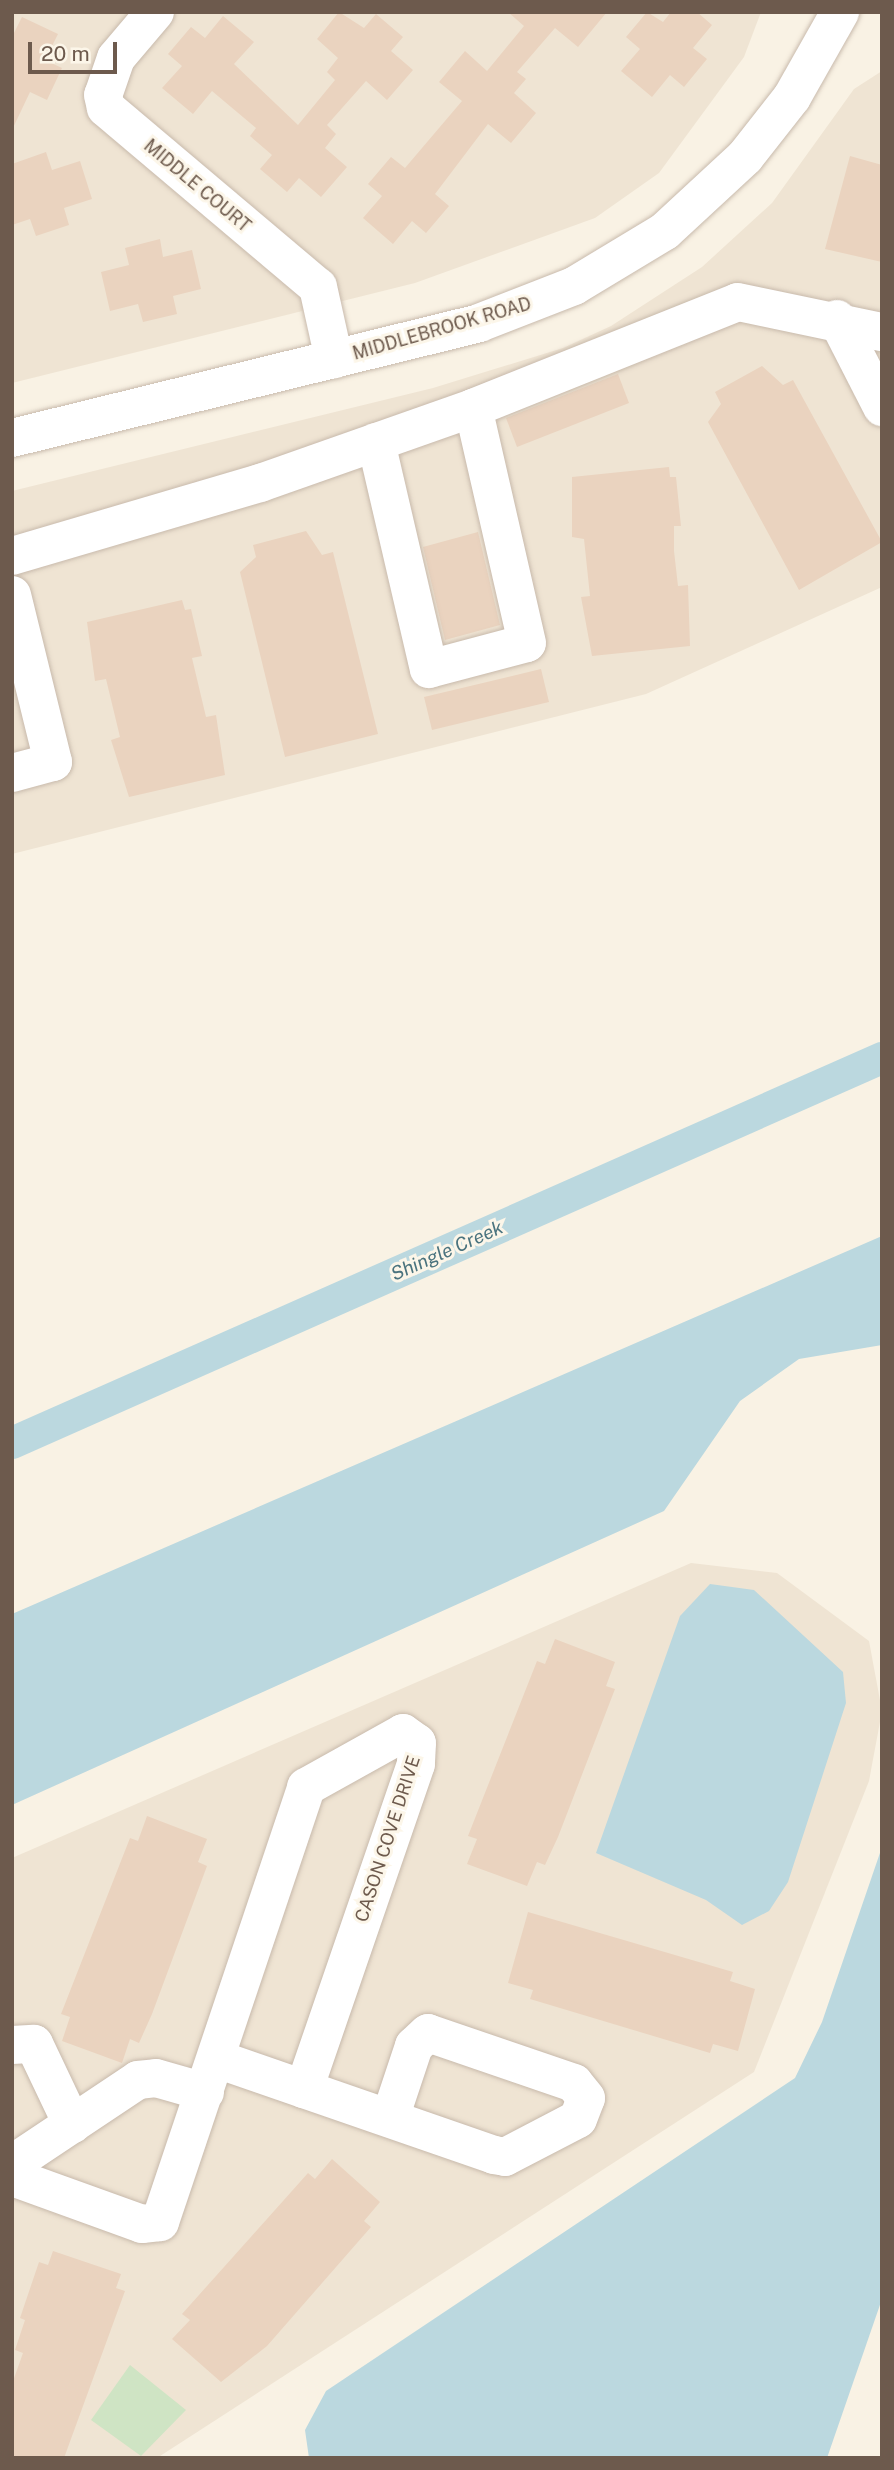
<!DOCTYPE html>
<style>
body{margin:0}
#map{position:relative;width:894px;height:2470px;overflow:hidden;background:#f9f2e4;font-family:"Public Sans",sans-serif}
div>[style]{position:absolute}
.residential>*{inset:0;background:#efe4d3}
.green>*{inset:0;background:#cfe4c4}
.water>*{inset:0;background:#bbd8df}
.canal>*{height:32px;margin:-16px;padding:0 16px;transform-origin:16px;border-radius:16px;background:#bbd8df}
.building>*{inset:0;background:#ead3bf}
.roads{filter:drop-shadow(0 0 2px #c8baac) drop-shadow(0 0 2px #c8baac)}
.minor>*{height:38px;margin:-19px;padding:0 19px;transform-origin:19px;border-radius:19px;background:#fff}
span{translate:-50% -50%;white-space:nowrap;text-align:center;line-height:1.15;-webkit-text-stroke:6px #fcf6e9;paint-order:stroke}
.street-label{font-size:18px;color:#6d5a4d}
.water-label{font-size:19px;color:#4a737e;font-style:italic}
.frame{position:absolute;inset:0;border:14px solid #6d5a4d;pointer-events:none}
.scale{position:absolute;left:28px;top:42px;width:89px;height:32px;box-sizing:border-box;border:4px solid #6d5a4d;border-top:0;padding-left:9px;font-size:21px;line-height:24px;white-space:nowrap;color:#6d5a4d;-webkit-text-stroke:5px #fcf6e9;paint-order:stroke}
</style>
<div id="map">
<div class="residential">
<i style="clip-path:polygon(12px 12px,761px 12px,744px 57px,659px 173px,595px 218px,415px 283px,12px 383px)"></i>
<i style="clip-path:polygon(882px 71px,882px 587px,646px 694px,12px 854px,12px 491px,433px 388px,563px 348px,611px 326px,702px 267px,772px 203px,854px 89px)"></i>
<i style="clip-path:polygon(691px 1563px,777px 1573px,869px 1641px,882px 1711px,869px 1781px,754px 2072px,157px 2458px,12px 2458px,12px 1858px)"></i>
</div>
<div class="green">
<i style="clip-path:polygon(130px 2365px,186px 2410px,141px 2456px,91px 2420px)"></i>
</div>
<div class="water">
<i style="clip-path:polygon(882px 1236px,882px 1345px,799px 1359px,740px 1401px,664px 1511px,12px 1805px,12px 1614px)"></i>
<i style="clip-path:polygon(710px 1584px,754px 1590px,843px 1672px,846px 1703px,788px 1882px,769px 1911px,742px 1925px,706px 1900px,596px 1853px,680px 1616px)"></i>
<i style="clip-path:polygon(882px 1847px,882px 2299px,827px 2458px,309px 2458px,305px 2430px,326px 2391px,795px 2078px,822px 2022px)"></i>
</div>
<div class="canal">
<i style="left:12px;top:1443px;width:951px;rotate:-23.87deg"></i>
</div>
<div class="building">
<i style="clip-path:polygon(339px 12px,364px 28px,376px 14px,403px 37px,391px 51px,413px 70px,387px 100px,366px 81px,327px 125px,336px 134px,325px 148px,347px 167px,321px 197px,299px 178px,287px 192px,260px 169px,272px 155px,250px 136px,256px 128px,212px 91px,193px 114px,162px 88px,182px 66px,168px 54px,191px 27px,205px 38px,223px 16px,254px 42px,234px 64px,298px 125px,335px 80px,327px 72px,338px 58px,317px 39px)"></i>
<i style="clip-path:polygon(508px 12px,607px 12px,578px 47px,555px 28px,517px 72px,526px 79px,514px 93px,536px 113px,511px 143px,488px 124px,435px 194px,449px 206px,426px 233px,412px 221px,393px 244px,363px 218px,382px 196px,368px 184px,391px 157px,405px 168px,462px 101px,439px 82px,465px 51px,487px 71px,524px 26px)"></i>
<i style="clip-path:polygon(647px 12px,663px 22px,671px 12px,697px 12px,712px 25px,693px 48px,707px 59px,684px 87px,670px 75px,652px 97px,621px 71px,640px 49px,626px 37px)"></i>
<i style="clip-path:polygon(22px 17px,58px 34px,45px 60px,62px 68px,47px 100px,30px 92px,12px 130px,12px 37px)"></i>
<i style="clip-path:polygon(46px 152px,52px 170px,80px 161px,92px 199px,64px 208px,69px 225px,36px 236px,30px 219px,12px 225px,12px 164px)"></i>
<i style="clip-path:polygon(850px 156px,882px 165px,882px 262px,825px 249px)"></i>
<i style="clip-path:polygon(160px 239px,163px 257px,192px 250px,201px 289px,173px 296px,177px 314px,143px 322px,138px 304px,110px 311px,101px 272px,129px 265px,125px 248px)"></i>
<i style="clip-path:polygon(762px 366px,783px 385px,793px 380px,882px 542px,799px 590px,708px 422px,721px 404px,715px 392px)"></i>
<i style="clip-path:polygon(618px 374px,629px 403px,517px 447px,506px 418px)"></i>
<i style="clip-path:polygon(669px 467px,670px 477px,676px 477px,681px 526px,674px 526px,674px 551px,678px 586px,688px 585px,690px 646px,592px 656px,581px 597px,590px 596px,584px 539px,572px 537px,572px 477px)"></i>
<i style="clip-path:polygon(306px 531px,322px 555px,333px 552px,378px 734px,285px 757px,240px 572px,256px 557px,253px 545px)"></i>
<i style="clip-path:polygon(478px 532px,500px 625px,445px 640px,423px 547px)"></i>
<i style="clip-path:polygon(182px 600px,185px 610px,191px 609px,202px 656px,192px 658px,206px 717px,216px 715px,225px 775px,129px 797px,111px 740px,120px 737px,106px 679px,95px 681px,87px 622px)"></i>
<i style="clip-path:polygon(541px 669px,549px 702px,432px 730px,424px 697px)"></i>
<i style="clip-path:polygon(555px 1639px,615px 1662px,606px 1686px,615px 1689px,558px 1837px,545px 1865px,537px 1862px,527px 1886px,467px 1864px,477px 1839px,468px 1836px,537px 1661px,545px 1664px)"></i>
<i style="clip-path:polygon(147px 1816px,207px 1839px,198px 1862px,207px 1866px,152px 2014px,139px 2043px,130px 2039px,122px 2063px,62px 2041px,70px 2017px,61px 2014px,130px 1838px,138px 1841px)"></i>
<i style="clip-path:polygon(528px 1912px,733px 1972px,730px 1981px,755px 1989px,738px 2051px,713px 2044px,710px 2053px,530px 1999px,533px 1990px,508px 1983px)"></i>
<i style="clip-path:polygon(332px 2159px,380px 2202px,364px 2221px,371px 2227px,267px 2346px,221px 2382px,172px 2339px,190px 2320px,182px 2314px,308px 2173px,315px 2179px)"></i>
<i style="clip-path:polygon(53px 2251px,121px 2274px,116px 2288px,125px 2291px,64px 2458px,12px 2458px,12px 2384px,23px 2353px,15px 2350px,25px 2320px,20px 2318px,39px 2262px,48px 2265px)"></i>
</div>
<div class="roads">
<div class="minor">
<i style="left:155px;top:12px;width:60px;rotate:130.3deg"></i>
<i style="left:116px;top:58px;width:39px;rotate:109deg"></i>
<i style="left:103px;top:95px;width:13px;rotate:77deg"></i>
<i style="left:106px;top:108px;width:277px;rotate:40.2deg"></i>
<i style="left:318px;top:287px;width:74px;rotate:77.5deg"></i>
<i style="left:837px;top:319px;width:99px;rotate:62.9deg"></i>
<i style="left:12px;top:438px;width:481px;rotate:-13.8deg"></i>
<i style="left:479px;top:323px;width:102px;rotate:-21.3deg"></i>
<i style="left:574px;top:286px;width:106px;rotate:-31.1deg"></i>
<i style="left:665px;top:231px;width:109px;rotate:-42.8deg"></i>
<i style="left:745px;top:157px;width:76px;rotate:-51.9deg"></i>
<i style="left:792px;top:97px;width:98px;rotate:-60.5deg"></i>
<i style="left:376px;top:442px;width:233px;rotate:76.9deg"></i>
<i style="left:429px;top:669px;width:101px;rotate:-14.9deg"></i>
<i style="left:527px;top:643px;width:241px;rotate:-102.9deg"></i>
<i style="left:12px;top:556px;width:259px;rotate:-16.4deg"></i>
<i style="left:260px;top:483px;width:226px;rotate:-19.4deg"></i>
<i style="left:473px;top:408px;width:285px;rotate:-21.8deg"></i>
<i style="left:738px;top:302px;width:147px;rotate:11.8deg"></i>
<i style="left:12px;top:595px;width:172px;rotate:76.2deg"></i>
<i style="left:53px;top:762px;width:42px;rotate:165deg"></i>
<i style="left:12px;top:2045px;width:22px;rotate:-3deg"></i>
<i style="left:34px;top:2044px;width:89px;rotate:64.6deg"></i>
<i style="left:217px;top:2059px;width:293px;rotate:19.1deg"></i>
<i style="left:494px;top:2155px;width:11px;rotate:10deg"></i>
<i style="left:505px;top:2157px;width:82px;rotate:-27.5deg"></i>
<i style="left:578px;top:2119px;width:22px;rotate:-69deg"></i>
<i style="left:586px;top:2098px;width:19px;rotate:-129deg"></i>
<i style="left:574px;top:2083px;width:154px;rotate:-161.1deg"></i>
<i style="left:428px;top:2033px;width:19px;rotate:137deg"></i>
<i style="left:414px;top:2046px;width:76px;rotate:108.4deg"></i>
<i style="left:12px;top:2164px;width:151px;rotate:-33.7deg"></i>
<i style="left:138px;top:2080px;width:18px;rotate:-6deg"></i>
<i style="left:156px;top:2078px;width:51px;rotate:15.9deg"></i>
<i style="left:12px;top:2177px;width:138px;rotate:19.9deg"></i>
<i style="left:142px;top:2224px;width:18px;rotate:-6deg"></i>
<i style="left:160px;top:2222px;width:459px;rotate:-71.4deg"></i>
<i style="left:306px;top:1787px;width:111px;rotate:-29.1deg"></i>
<i style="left:403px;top:1733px;width:17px;rotate:36deg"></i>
<i style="left:417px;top:1743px;width:21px;rotate:93deg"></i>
<i style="left:416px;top:1764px;width:344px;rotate:109deg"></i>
</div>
</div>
<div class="street-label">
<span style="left:197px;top:186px;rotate:40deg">MIDDLE COURT</span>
<span style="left:442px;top:329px;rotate:-16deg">MIDDLEBROOK ROAD</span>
<span style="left:388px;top:1839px;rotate:-72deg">CASON COVE DRIVE</span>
</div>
<div class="water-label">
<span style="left:447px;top:1251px;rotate:-24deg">Shingle Creek</span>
</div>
<div class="frame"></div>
<div class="scale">20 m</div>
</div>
